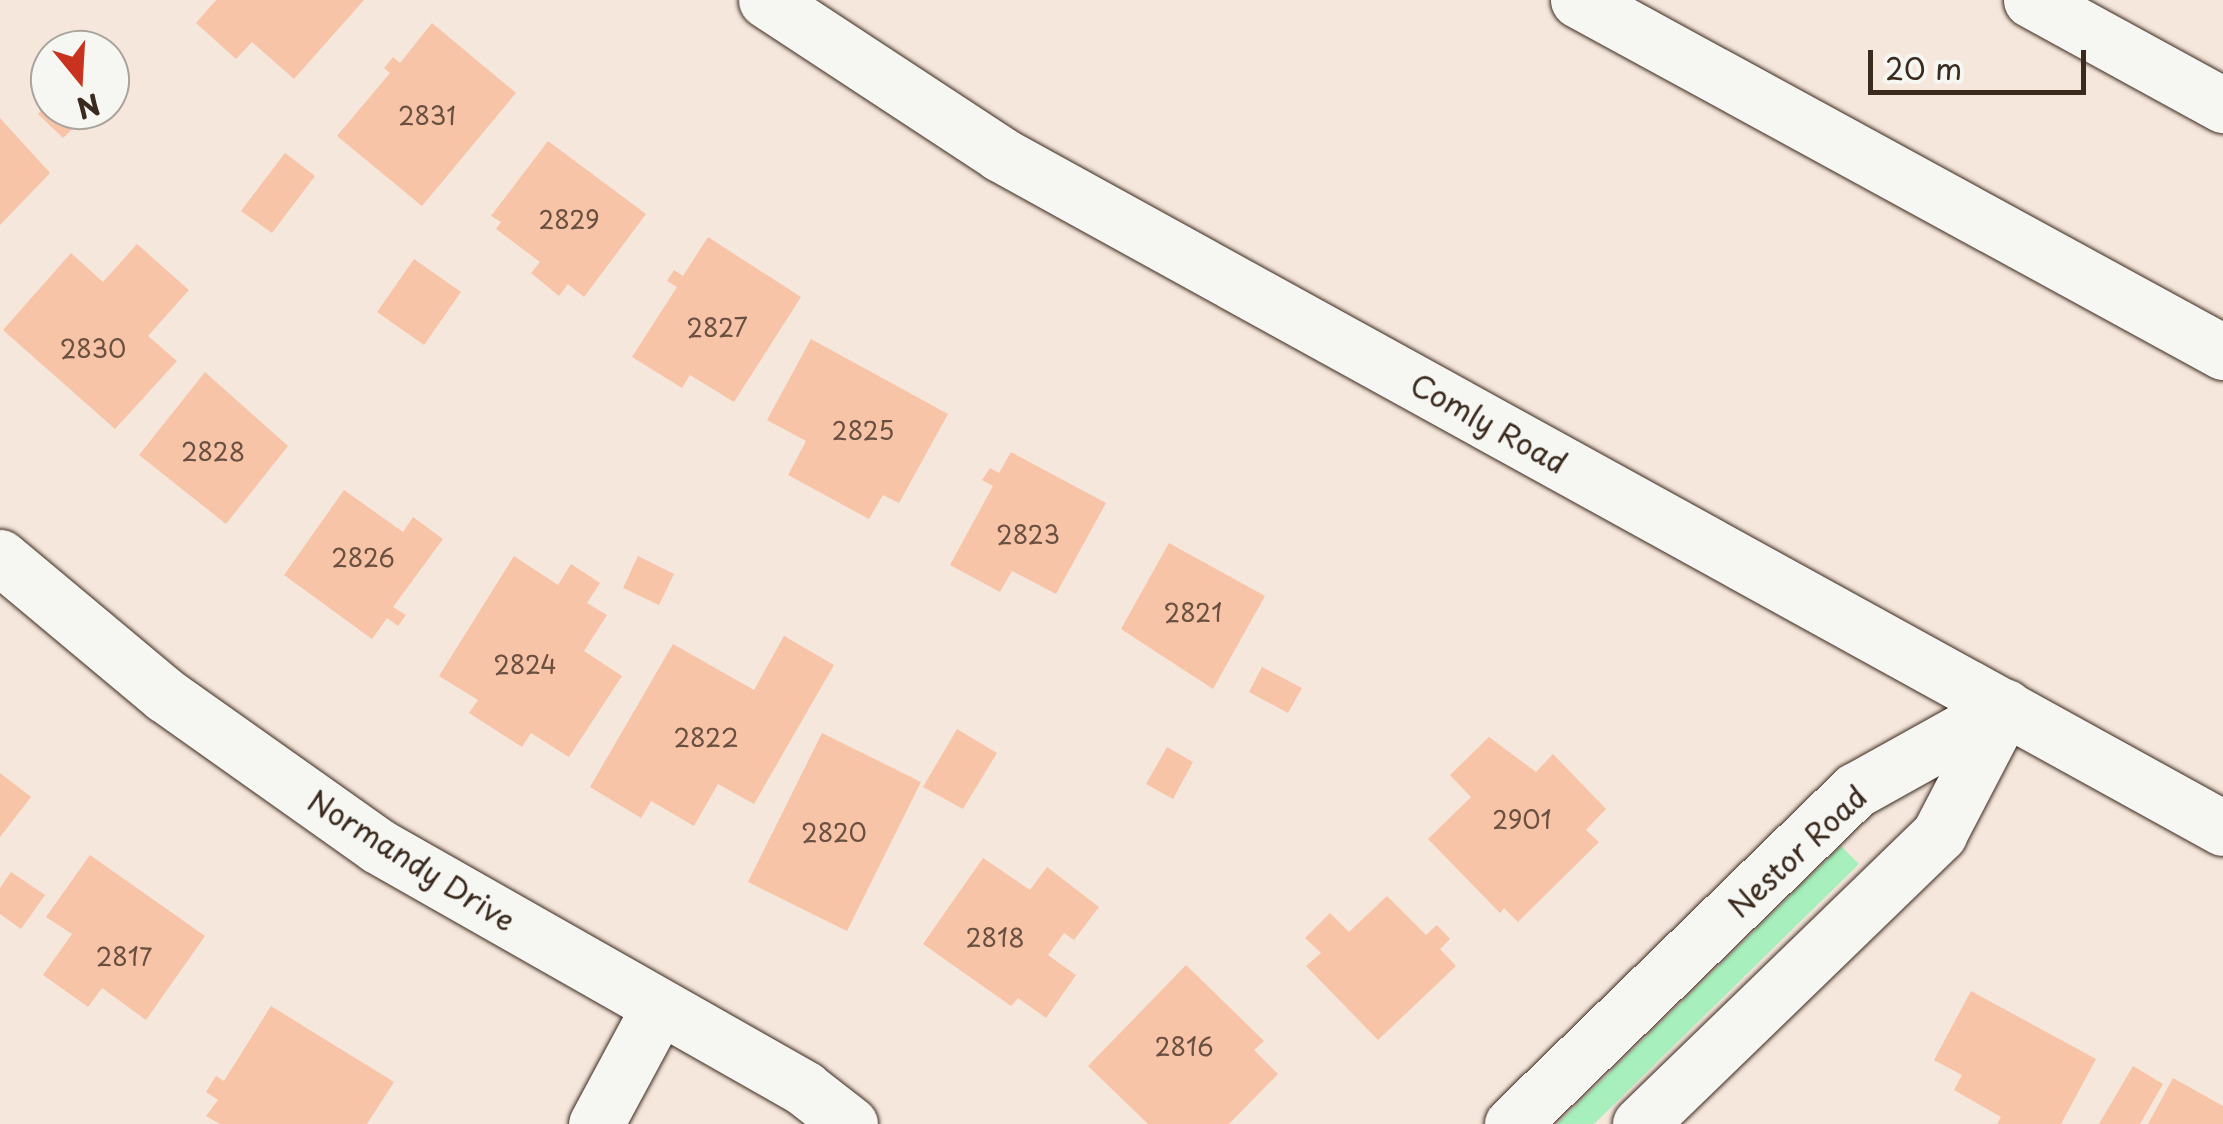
<!DOCTYPE html>
<style>
body{margin:0}
#map{position:relative;width:2223px;height:1124px;overflow:hidden;background:#f6e7dc;font-family:"Playpen Sans",sans-serif}
div>[style]{position:absolute}
.green>*{inset:0;background:#a7f0bd}
.building>*{inset:0;background:#f7c4a8}
.roads{filter:drop-shadow(0 0 2px #3b2a1e) drop-shadow(0 0 2px #3b2a1e)}
.minor>*{height:55px;margin:-27.5px;padding:0 27.5px;transform-origin:27.5px;border-radius:27.5px;background:#f6f6f2}
span{translate:-50% -50%;white-space:nowrap;text-align:center;line-height:1.15;-webkit-text-stroke:10px #f6f6f2;paint-order:stroke}
.number-label{font-size:25px;color:#6a5040}
.number-label span{-webkit-text-stroke-width:0}
.street-label{font-size:30px;color:#3b2a1e}
.north{position:absolute;left:30px;top:30px;width:100px;height:100px;box-sizing:border-box;background:#f6f6f2;border:2px solid #aba49d;border-radius:50%;rotate:162deg;font-size:28px;font-weight:700;line-height:40px;text-align:center;color:#3b2a1e}
.north::after{content:'';display:block;margin:auto;width:35px;height:45px;background:#c8321e;clip-path:polygon(50% 0,100% 100%,50% 72%,0 100%)}
.scale{position:absolute;left:1868px;top:50px;width:218px;height:45px;box-sizing:border-box;border:5px solid #3b2a1e;border-top:0;padding-left:12px;font-size:30px;line-height:35px;white-space:nowrap;color:#3b2a1e;-webkit-text-stroke:8px #f6f6f2;paint-order:stroke}
</style>
<div id="map">
<div class="green">
<i style="clip-path:polygon(1841px 846px,1859px 864px,1594px 1124px,1557px 1124px)"></i>
</div>
<div class="building">
<i style="clip-path:polygon(216px 0,364px 0,294px 79px,252px 42px,236px 59px,196px 23px)"></i>
<i style="clip-path:polygon(432px 23px,516px 93px,422px 206px,337px 136px,390px 73px,384px 68px,393px 57px,400px 63px)"></i>
<i style="clip-path:polygon(50px 101px,50px 110px,69px 110px,81px 121px,63px 138px,38px 114px)"></i>
<i style="clip-path:polygon(0 118px,50px 173px,0 225px)"></i>
<i style="clip-path:polygon(548px 141px,646px 214px,584px 297px,568px 284px,559px 296px,531px 273px,540px 262px,496px 229px,501px 222px,491px 216px)"></i>
<i style="clip-path:polygon(285px 153px,315px 176px,272px 233px,241px 211px)"></i>
<i style="clip-path:polygon(708px 237px,801px 297px,734px 402px,690px 375px,682px 388px,632px 357px,677px 287px,667px 281px,674px 270px,683px 276px)"></i>
<i style="clip-path:polygon(137px 244px,189px 290px,148px 336px,177px 361px,115px 429px,3px 330px,71px 253px,103px 282px)"></i>
<i style="clip-path:polygon(414px 259px,461px 292px,424px 345px,377px 312px)"></i>
<i style="clip-path:polygon(811px 339px,948px 414px,899px 503px,883px 495px,869px 519px,788px 475px,806px 441px,767px 420px)"></i>
<i style="clip-path:polygon(205px 372px,288px 446px,226px 524px,139px 455px)"></i>
<i style="clip-path:polygon(1011px 452px,1106px 503px,1056px 594px,1012px 571px,1000px 592px,950px 565px,993px 486px,982px 480px,990px 468px,999px 473px)"></i>
<i style="clip-path:polygon(344px 490px,403px 532px,413px 517px,443px 539px,393px 607px,406px 615px,398px 626px,387px 618px,372px 639px,284px 575px)"></i>
<i style="clip-path:polygon(1169px 543px,1265px 596px,1213px 689px,1121px 629px)"></i>
<i style="clip-path:polygon(514px 556px,558px 585px,571px 564px,600px 583px,587px 603px,607px 615px,584px 651px,622px 676px,569px 757px,531px 733px,522px 747px,469px 713px,478px 700px,439px 676px)"></i>
<i style="clip-path:polygon(638px 556px,674px 574px,659px 605px,623px 588px)"></i>
<i style="clip-path:polygon(784px 636px,834px 665px,754px 804px,718px 784px,694px 826px,651px 801px,641px 818px,590px 787px,673px 644px,754px 690px)"></i>
<i style="clip-path:polygon(1262px 667px,1302px 688px,1288px 713px,1249px 692px)"></i>
<i style="clip-path:polygon(957px 729px,997px 753px,963px 809px,923px 787px)"></i>
<i style="clip-path:polygon(822px 733px,921px 782px,847px 931px,748px 882px)"></i>
<i style="clip-path:polygon(1489px 737px,1536px 772px,1553px 754px,1606px 809px,1586px 830px,1599px 842px,1518px 922px,1504px 908px,1500px 913px,1428px 839px,1471px 797px,1450px 775px)"></i>
<i style="clip-path:polygon(1167px 747px,1193px 762px,1173px 799px,1146px 784px)"></i>
<i style="clip-path:polygon(0 773px,31px 797px,0 837px)"></i>
<i style="clip-path:polygon(90px 855px,205px 936px,146px 1020px,102px 988px,88px 1007px,43px 975px,72px 934px,46px 917px)"></i>
<i style="clip-path:polygon(983px 858px,1030px 890px,1047px 867px,1099px 907px,1074px 940px,1064px 933px,1048px 955px,1076px 975px,1046px 1018px,1018px 998px,1011px 1006px,923px 944px)"></i>
<i style="clip-path:polygon(11px 872px,45px 895px,21px 929px,0 914px,0 888px)"></i>
<i style="clip-path:polygon(1387px 896px,1426px 935px,1437px 925px,1450px 939px,1440px 949px,1456px 966px,1378px 1040px,1306px 966px,1321px 953px,1305px 938px,1330px 913px,1349px 932px)"></i>
<i style="clip-path:polygon(1186px 965px,1264px 1041px,1254px 1050px,1278px 1074px,1229px 1124px,1148px 1124px,1088px 1066px)"></i>
<i style="clip-path:polygon(1971px 991px,2096px 1059px,2061px 1124px,1997px 1124px,2001px 1117px,1954px 1090px,1962px 1075px,1934px 1060px)"></i>
<i style="clip-path:polygon(271px 1006px,394px 1082px,367px 1124px,220px 1124px,206px 1116px,218px 1100px,206px 1092px,216px 1076px,224px 1081px)"></i>
<i style="clip-path:polygon(2133px 1066px,2163px 1084px,2140px 1124px,2099px 1124px)"></i>
<i style="clip-path:polygon(2173px 1078px,2223px 1106px,2223px 1124px,2148px 1124px)"></i>
</div>
<div class="roads">
<div class="minor">
<i style="left:766px;top:0;width:280px;rotate:33.3deg"></i>
<i style="left:1000px;top:154px;width:1396px;rotate:28.86deg"></i>
<i style="left:1578px;top:0;width:735px;rotate:28.62deg"></i>
<i style="left:2031px;top:0;width:219px;rotate:28.7deg"></i>
<i style="left:0;top:557px;width:215px;rotate:39.9deg"></i>
<i style="left:165px;top:695px;width:261px;rotate:35.3deg"></i>
<i style="left:378px;top:846px;width:491px;rotate:29.6deg"></i>
<i style="left:805px;top:1089px;width:57px;rotate:37.9deg"></i>
<i style="left:596px;top:1124px;width:133px;rotate:-61.7deg"></i>
<i style="left:1512px;top:1124px;width:479px;rotate:-44.2deg"></i>
<i style="left:1856px;top:790px;width:171px;rotate:-29.1deg"></i>
<i style="left:1640px;top:1124px;width:417px;rotate:-44.1deg"></i>
<i style="left:1939px;top:834px;width:143px;rotate:-62.5deg"></i>
</div>
</div>
<div class="number-label">
<span style="left:427px;top:115px">2831</span>
<span style="left:569px;top:219px">2829</span>
<span style="left:717px;top:327px">2827</span>
<span style="left:93px;top:348px">2830</span>
<span style="left:863px;top:430px">2825</span>
<span style="left:213px;top:451px">2828</span>
<span style="left:1028px;top:534px">2823</span>
<span style="left:363px;top:557px">2826</span>
<span style="left:1193px;top:612px">2821</span>
<span style="left:525px;top:664px">2824</span>
<span style="left:706px;top:737px">2822</span>
<span style="left:1522px;top:819px">2901</span>
<span style="left:834px;top:832px">2820</span>
<span style="left:995px;top:937px">2818</span>
<span style="left:124px;top:956px">2817</span>
<span style="left:1184px;top:1046px">2816</span>
</div>
<div class="street-label">
<span style="left:1489px;top:423px;rotate:29deg">Comly Road</span>
<span style="left:1797px;top:851px;rotate:-43deg">Nestor Road</span>
<span style="left:412px;top:860px;rotate:32deg">Normandy Drive</span>
</div>
<div class="north">N</div>
<div class="scale">20 m</div>
</div>
